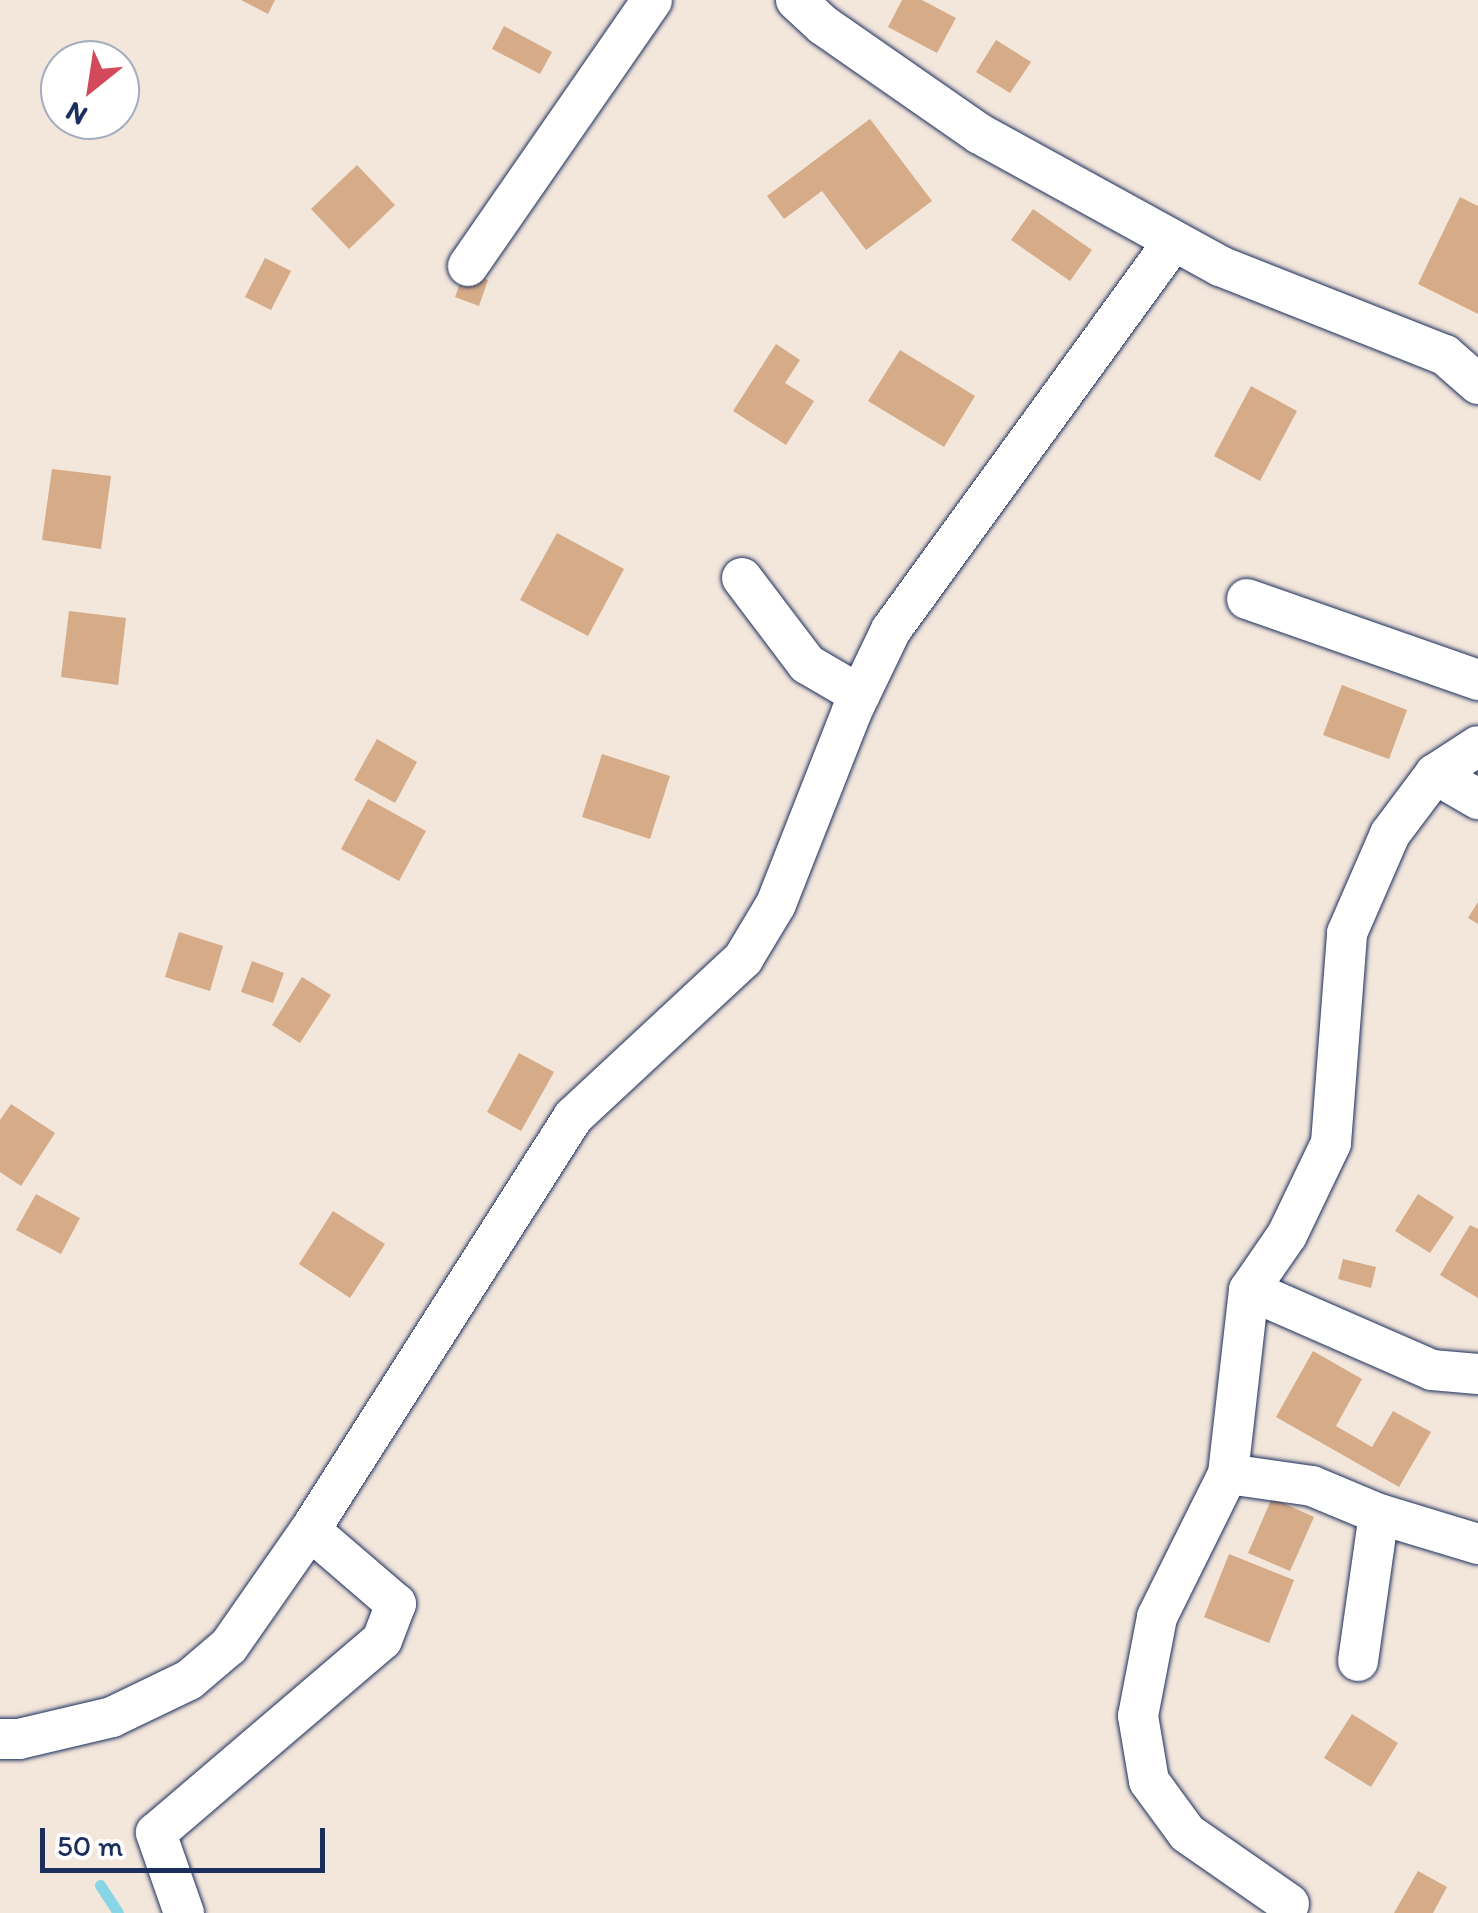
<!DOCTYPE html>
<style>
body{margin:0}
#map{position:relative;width:1478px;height:1913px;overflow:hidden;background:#f3e6db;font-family:Itim,sans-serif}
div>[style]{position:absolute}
.stream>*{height:11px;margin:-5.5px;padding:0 5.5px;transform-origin:5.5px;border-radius:5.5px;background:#88d6e5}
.building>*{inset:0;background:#d6ab87}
.roads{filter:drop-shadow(0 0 2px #1b2f5e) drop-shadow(0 0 2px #1b2f5e)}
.minor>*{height:40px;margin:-20px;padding:0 20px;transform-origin:20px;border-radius:20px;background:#fff}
span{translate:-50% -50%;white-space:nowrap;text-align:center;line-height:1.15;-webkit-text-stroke:8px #fff;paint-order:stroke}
.north{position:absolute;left:40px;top:40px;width:100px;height:100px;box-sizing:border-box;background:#fff;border:2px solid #a4acbf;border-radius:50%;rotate:210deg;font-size:28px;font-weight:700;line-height:40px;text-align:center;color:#1b2f5e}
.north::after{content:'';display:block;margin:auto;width:35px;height:45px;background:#d1495b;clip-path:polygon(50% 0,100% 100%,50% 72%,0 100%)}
.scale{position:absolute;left:40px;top:1828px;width:285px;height:45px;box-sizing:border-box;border:5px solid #1b2f5e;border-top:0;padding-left:12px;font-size:30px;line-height:35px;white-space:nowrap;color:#1b2f5e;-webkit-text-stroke:8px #fff;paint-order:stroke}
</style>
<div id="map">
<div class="stream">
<i style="left:100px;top:1885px;width:33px;rotate:57deg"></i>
</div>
<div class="building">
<i style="clip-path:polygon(241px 0,275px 0,268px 14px)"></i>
<i style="clip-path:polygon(902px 0,922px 0,956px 18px,937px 53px,888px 27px)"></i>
<i style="clip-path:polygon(504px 26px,552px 52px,540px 74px,492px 49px)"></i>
<i style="clip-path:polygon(996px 40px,1031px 62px,1010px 93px,976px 72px)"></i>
<i style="clip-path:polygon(870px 119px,932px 201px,866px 250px,822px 191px,784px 219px,767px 196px)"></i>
<i style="clip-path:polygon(357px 165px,395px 205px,349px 249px,311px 209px)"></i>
<i style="clip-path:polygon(1460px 197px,1478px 206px,1478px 314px,1418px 284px)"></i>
<i style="clip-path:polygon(1033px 209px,1092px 250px,1070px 281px,1011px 240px)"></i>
<i style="clip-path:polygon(265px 258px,291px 271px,271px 310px,245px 297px)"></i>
<i style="clip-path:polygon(464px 272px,488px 280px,479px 306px,455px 297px)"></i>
<i style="clip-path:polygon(776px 344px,800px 360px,785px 383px,814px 401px,786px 445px,733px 411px)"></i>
<i style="clip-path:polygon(900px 350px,975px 396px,944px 447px,868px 401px)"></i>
<i style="clip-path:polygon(1251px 386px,1297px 411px,1260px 481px,1214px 456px)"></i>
<i style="clip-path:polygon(52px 469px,111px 476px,101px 549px,42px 540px)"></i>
<i style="clip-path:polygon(557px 533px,624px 569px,588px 636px,520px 600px)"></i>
<i style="clip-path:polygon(69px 611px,126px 618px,118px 685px,61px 677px)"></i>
<i style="clip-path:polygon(1342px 685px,1407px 710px,1389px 759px,1323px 735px)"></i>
<i style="clip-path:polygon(377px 739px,417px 762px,395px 803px,354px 780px)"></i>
<i style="clip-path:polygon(602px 754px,670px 776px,650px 839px,582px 817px)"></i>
<i style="clip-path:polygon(368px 799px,426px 831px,399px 881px,341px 849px)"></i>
<i style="clip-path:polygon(1478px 902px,1478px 924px,1468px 918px)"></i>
<i style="clip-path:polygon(179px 932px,223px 946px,210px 991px,165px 977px)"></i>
<i style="clip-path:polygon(252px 961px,284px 973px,273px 1003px,241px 992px)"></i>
<i style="clip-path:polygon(302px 977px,331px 995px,300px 1043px,272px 1025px)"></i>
<i style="clip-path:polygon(519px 1053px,554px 1072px,521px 1131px,487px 1112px)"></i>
<i style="clip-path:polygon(11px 1104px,55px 1133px,21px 1186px,0 1172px,0 1120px)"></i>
<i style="clip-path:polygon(36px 1194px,80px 1218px,61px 1254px,16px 1230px)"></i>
<i style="clip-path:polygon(1418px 1194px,1454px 1217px,1430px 1253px,1395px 1231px)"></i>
<i style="clip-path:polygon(333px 1211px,385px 1244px,350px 1298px,299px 1264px)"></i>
<i style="clip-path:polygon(1470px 1225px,1478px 1229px,1478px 1298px,1440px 1275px)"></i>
<i style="clip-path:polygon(1343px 1259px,1376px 1267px,1371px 1288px,1338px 1279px)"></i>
<i style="clip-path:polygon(1313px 1351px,1362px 1379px,1336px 1426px,1372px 1447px,1393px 1411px,1431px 1432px,1399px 1487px,1276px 1417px)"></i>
<i style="clip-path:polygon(1272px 1498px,1314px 1517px,1290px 1571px,1248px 1553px)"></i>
<i style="clip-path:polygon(1229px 1554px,1294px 1580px,1269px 1643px,1204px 1617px)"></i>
<i style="clip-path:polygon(1352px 1714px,1398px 1743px,1371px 1787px,1324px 1758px)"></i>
<i style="clip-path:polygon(1418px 1871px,1447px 1887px,1433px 1913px,1394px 1913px)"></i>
</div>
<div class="roads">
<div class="minor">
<i style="left:796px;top:0;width:37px;rotate:43deg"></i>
<i style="left:823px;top:25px;width:191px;rotate:34.8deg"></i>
<i style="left:980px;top:134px;width:274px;rotate:28.8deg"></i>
<i style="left:1220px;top:266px;width:242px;rotate:21.6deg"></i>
<i style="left:1445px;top:355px;width:44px;rotate:41.3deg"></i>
<i style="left:468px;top:266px;width:323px;rotate:-55.3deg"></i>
<i style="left:742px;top:578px;width:108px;rotate:52.9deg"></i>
<i style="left:807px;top:664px;width:61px;rotate:30.3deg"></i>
<i style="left:1247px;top:599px;width:245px;rotate:19.3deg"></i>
<i style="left:1435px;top:774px;width:50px;rotate:30.2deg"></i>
<i style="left:1249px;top:1290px;width:200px;rotate:23.6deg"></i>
<i style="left:1432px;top:1370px;width:46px;rotate:5deg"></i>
<i style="left:1228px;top:1474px;width:185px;rotate:-83.5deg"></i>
<i style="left:1249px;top:1290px;width:67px;rotate:-55.4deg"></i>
<i style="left:1287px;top:1235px;width:102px;rotate:-64.4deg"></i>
<i style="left:1331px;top:1143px;width:211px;rotate:-85.6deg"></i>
<i style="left:1347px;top:933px;width:108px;rotate:-66.5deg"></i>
<i style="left:1390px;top:834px;width:75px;rotate:-53.1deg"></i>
<i style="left:1435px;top:774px;width:51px;rotate:-33.1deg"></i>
<i style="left:1358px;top:1661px;width:148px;rotate:-81.9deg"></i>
<i style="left:0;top:1739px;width:19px"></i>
<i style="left:19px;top:1739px;width:96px;rotate:-13.3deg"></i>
<i style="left:112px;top:1717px;width:85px;rotate:-25.7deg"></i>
<i style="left:189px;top:1680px;width:52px;rotate:-40.4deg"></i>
<i style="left:229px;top:1646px;width:141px;rotate:-55.1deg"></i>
<i style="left:310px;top:1530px;width:490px;rotate:-57.5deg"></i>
<i style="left:573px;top:1117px;width:232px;rotate:-42.9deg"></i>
<i style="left:743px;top:959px;width:64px;rotate:-59deg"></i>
<i style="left:776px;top:904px;width:207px;rotate:-68.5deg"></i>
<i style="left:852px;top:711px;width:90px;rotate:-64.3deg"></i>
<i style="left:891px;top:630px;width:481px;rotate:-54deg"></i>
<i style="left:1289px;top:1904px;width:124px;rotate:-145.2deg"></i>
<i style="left:1187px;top:1833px;width:64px;rotate:-126.2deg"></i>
<i style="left:1149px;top:1781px;width:66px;rotate:-99.6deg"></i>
<i style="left:1138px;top:1716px;width:101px;rotate:-79.1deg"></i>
<i style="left:1157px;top:1617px;width:160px;rotate:-63.6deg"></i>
<i style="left:1228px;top:1474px;width:85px;rotate:8.1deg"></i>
<i style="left:1312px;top:1486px;width:73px;rotate:22.7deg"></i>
<i style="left:1379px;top:1514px;width:103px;rotate:16.9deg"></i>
<i style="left:184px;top:1913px;width:85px;rotate:-109.3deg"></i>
<i style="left:156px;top:1833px;width:297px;rotate:-40.5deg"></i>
<i style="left:382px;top:1640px;width:39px;rotate:-69deg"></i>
<i style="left:396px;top:1604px;width:113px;rotate:-139.3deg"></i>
</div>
</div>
<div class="north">N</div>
<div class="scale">50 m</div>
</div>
